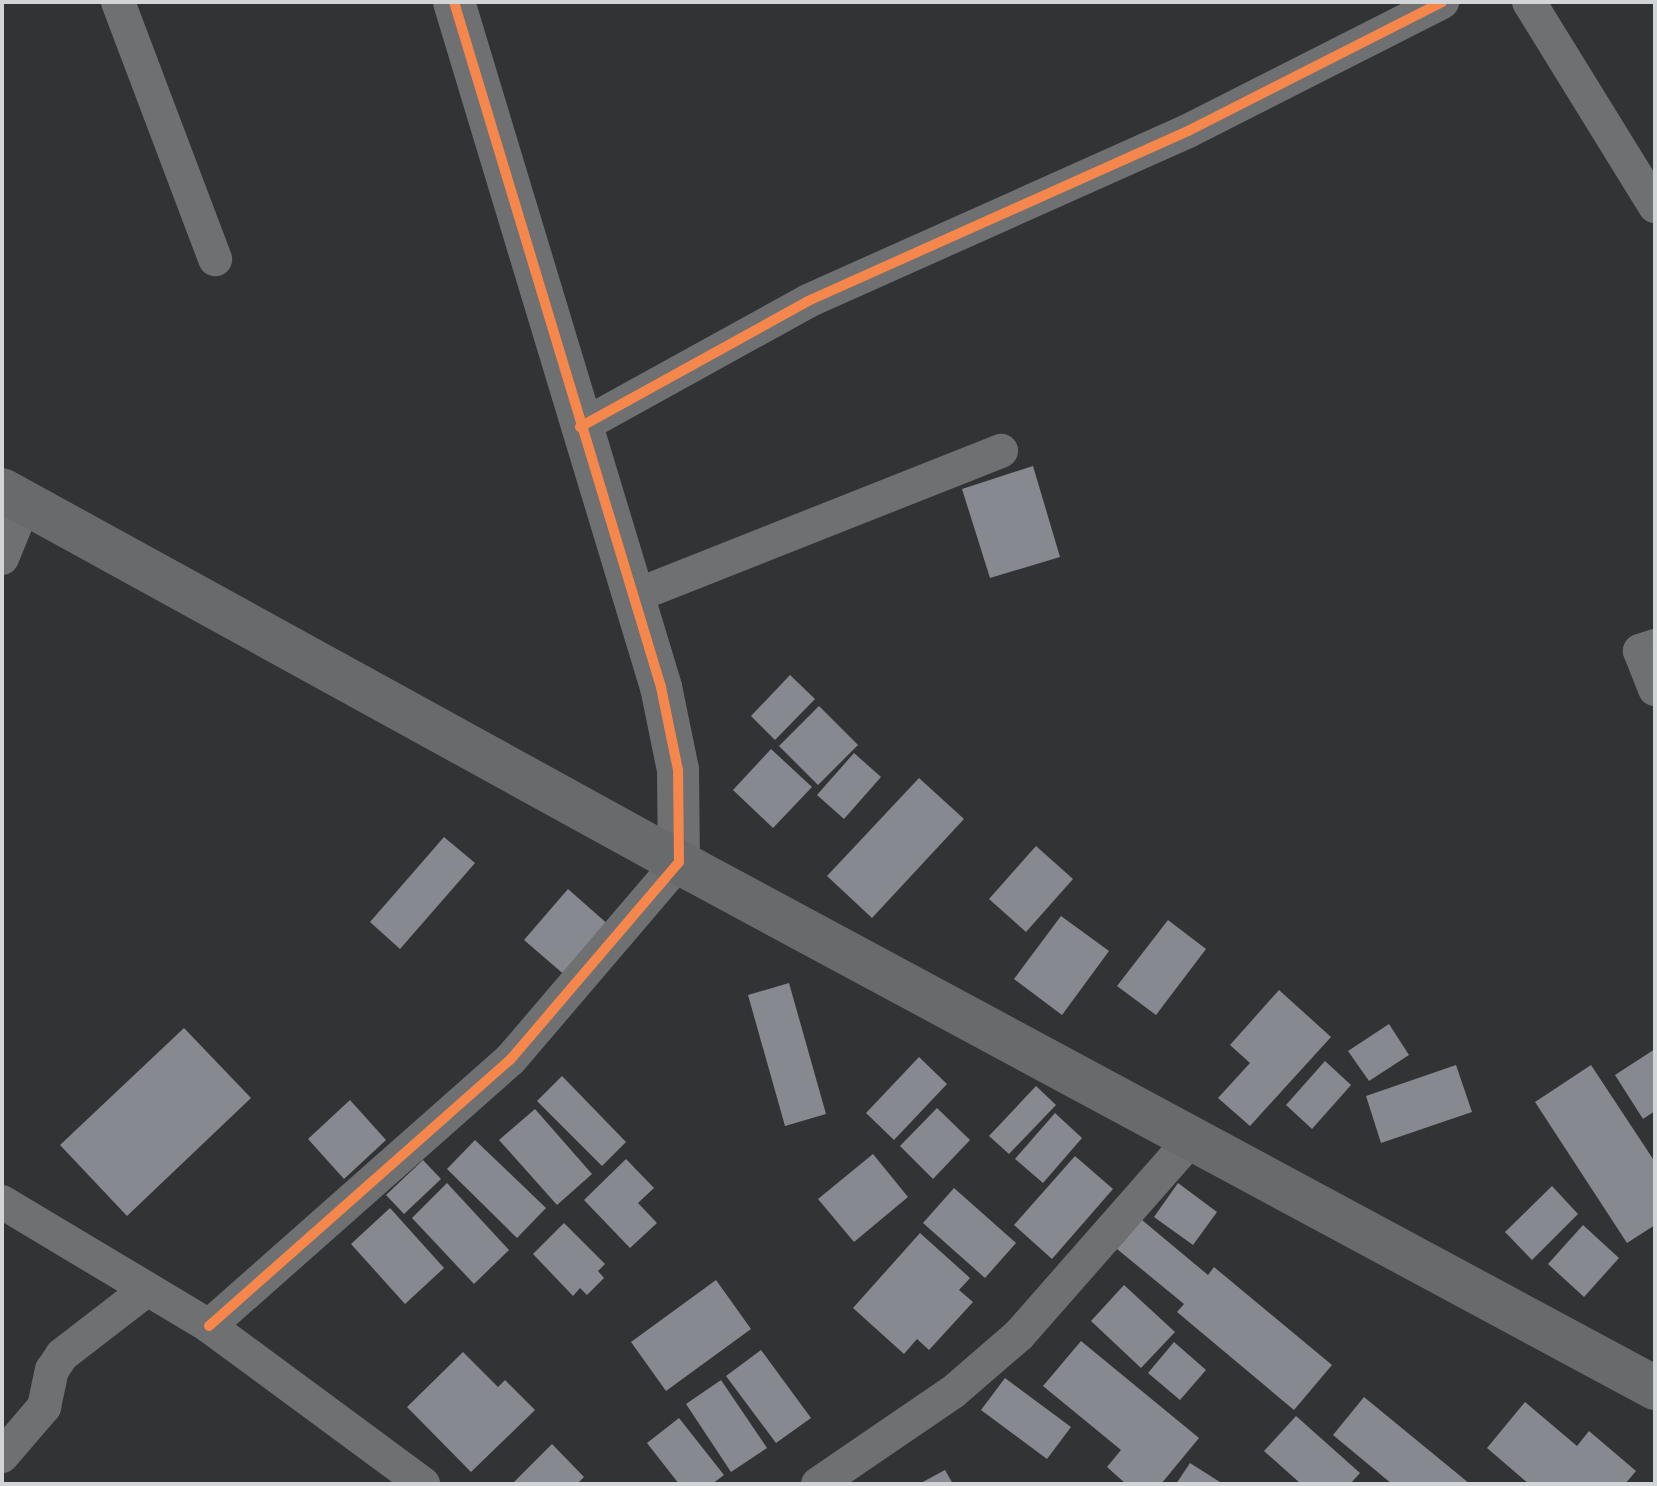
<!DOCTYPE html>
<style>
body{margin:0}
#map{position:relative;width:1657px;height:1486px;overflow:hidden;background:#313335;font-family:Helvetica,sans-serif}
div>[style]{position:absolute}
.building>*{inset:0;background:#868990}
.minor>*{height:34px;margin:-17px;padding:0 17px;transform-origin:17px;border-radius:17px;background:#6f7071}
.tertiary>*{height:42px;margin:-21px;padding:0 21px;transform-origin:21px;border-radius:21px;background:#6f7071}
.secondary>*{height:44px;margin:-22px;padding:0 22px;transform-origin:22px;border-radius:22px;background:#686a6b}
.cycleway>*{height:10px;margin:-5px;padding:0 5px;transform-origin:5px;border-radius:5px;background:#f5874c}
span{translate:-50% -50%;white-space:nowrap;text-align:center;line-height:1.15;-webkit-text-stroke:8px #191b1c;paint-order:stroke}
.frame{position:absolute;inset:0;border:4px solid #d2d5d7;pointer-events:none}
</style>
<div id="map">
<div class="building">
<i style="clip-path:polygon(1033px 466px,1060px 557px,990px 578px,962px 489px)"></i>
<i style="clip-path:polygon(790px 675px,815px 699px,775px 740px,751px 716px)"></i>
<i style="clip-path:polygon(819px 706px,858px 745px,818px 785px,779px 746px)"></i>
<i style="clip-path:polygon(771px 749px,812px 787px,773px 828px,733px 790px)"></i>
<i style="clip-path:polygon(854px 753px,881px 777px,844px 819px,817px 795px)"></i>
<i style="clip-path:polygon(919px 778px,964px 819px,872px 918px,827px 876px)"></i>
<i style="clip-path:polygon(444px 837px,475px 863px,400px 949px,370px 922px)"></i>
<i style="clip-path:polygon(1036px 846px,1073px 879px,1026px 932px,989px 899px)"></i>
<i style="clip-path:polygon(568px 889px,610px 926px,567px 977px,524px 940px)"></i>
<i style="clip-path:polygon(1061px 916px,1109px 951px,1062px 1015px,1014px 979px)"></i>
<i style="clip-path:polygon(1168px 920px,1206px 949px,1156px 1015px,1117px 986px)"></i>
<i style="clip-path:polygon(789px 983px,826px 1114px,785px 1126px,748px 995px)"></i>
<i style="clip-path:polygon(1279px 990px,1331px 1037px,1250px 1126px,1218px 1098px,1250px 1063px,1230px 1045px)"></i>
<i style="clip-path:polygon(1389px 1024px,1409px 1055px,1369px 1081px,1348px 1051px)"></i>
<i style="clip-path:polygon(184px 1028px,251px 1098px,127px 1216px,60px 1145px)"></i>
<i style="clip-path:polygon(1655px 1049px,1655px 1111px,1643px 1119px,1615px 1075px)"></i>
<i style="clip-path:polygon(919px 1057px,947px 1084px,894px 1140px,866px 1113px)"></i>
<i style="clip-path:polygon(1325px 1061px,1351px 1085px,1312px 1129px,1286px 1105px)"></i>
<i style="clip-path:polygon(1456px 1065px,1472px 1112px,1381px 1143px,1366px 1096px)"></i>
<i style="clip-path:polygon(1591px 1065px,1655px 1162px,1655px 1225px,1627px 1243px,1535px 1102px)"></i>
<i style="clip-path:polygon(562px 1076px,626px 1142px,602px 1166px,537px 1101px)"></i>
<i style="clip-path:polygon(1036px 1086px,1056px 1105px,1009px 1154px,989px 1136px)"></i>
<i style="clip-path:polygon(350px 1100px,386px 1140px,344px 1179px,308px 1139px)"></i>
<i style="clip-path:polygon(937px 1108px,970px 1140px,933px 1179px,900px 1146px)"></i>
<i style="clip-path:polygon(535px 1109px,592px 1174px,557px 1205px,499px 1140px)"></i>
<i style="clip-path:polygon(1055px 1113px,1082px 1138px,1043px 1183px,1015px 1159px)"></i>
<i style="clip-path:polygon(475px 1140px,546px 1208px,517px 1238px,447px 1169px)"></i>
<i style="clip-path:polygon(873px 1154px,908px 1197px,854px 1242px,818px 1199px)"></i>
<i style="clip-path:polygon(1075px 1156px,1113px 1189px,1052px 1259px,1014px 1225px)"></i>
<i style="clip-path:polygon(626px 1159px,654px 1188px,638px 1203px,657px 1223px,630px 1248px,584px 1200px)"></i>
<i style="clip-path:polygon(423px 1160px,441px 1179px,404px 1214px,386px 1195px)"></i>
<i style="clip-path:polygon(447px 1183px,509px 1250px,474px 1284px,412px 1218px)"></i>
<i style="clip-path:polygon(1178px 1183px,1217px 1212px,1193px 1245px,1154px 1217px)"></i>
<i style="clip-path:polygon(1552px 1186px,1578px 1214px,1532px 1260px,1505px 1232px)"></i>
<i style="clip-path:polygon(954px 1188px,1016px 1243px,985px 1278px,923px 1223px)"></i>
<i style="clip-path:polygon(390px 1208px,444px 1268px,405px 1304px,351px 1244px)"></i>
<i style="clip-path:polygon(1142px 1220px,1208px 1275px,1214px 1267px,1332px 1365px,1294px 1410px,1177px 1312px,1184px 1304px,1117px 1249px)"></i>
<i style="clip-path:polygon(564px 1223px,605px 1264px,598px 1271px,604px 1278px,587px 1295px,580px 1288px,573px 1296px,533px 1254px)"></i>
<i style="clip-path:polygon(1583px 1225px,1619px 1258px,1584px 1297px,1548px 1264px)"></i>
<i style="clip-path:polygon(920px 1233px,970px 1278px,959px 1290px,973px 1302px,929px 1350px,917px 1339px,904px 1354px,853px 1308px)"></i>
<i style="clip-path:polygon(716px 1280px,751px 1329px,666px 1391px,631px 1342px)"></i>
<i style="clip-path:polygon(1124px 1285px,1175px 1332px,1141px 1368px,1091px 1321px)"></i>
<i style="clip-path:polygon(1081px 1341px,1199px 1438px,1161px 1484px,1126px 1484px,1107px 1467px,1121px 1450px,1043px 1386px)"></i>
<i style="clip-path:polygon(1174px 1342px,1206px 1370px,1180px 1400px,1148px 1373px)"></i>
<i style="clip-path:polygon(761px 1350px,811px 1418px,776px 1443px,726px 1376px)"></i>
<i style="clip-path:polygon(463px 1352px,498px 1387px,505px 1380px,535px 1410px,471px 1472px,407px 1407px)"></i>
<i style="clip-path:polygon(1005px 1378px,1071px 1427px,1047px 1459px,981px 1410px)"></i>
<i style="clip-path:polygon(721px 1380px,767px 1448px,731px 1472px,686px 1404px)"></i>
<i style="clip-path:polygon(1364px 1397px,1470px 1484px,1392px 1484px,1333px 1435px)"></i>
<i style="clip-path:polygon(1525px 1402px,1577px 1446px,1589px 1431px,1636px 1471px,1625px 1484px,1529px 1484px,1487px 1448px)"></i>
<i style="clip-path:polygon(1296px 1416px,1360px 1473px,1350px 1484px,1301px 1484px,1264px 1451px)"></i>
<i style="clip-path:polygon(679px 1418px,724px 1475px,712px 1484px,679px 1484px,647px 1443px)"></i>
<i style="clip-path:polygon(552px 1444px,584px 1477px,577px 1484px,512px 1484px)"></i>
<i style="clip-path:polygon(1190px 1463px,1223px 1484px,1176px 1484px)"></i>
<i style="clip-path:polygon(945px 1470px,953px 1484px,919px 1484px)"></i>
</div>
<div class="minor">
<i style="left:118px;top:2px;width:275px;rotate:69.3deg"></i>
<i style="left:1529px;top:2px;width:240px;rotate:58.3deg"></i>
<i style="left:580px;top:427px;width:260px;rotate:-28.9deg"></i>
<i style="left:808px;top:301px;width:416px;rotate:-24.1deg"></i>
<i style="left:1188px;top:131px;width:285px;rotate:-26.9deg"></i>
<i style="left:2px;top:558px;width:61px;rotate:-67.7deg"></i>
<i style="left:632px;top:597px;width:397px;rotate:-21.6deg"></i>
<i style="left:1655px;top:646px;width:16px;rotate:162deg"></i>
<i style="left:1640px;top:651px;width:41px;rotate:68.5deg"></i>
<i style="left:2px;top:1202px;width:241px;rotate:30.9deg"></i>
<i style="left:209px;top:1326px;width:266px;rotate:36.4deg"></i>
<i style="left:209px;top:1326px;width:402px;rotate:-41.5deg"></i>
<i style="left:510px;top:1060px;width:260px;rotate:-49.5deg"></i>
<i style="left:2px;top:1456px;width:65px;rotate:-49.4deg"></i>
<i style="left:44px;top:1407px;width:38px;rotate:-78deg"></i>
<i style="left:52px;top:1370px;width:18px;rotate:-56deg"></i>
<i style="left:62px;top:1355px;width:106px;rotate:-37.7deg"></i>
<i style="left:818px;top:1484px;width:163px;rotate:-34.3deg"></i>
<i style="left:953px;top:1392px;width:87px;rotate:-40.8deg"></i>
<i style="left:1019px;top:1335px;width:262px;rotate:-48.7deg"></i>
</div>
<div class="tertiary">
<i style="left:454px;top:2px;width:716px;rotate:73.19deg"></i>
<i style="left:661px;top:687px;width:85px;rotate:78.4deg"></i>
<i style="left:678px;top:770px;width:92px;rotate:89.4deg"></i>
</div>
<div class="secondary">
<i style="left:2px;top:490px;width:789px;rotate:28.81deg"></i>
<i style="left:693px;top:870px;width:1093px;rotate:28.3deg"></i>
</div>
<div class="cycleway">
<i style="left:580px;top:427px;width:260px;rotate:-28.9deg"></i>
<i style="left:808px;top:301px;width:416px;rotate:-24.1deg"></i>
<i style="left:1188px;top:131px;width:285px;rotate:-26.9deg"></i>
<i style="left:209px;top:1326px;width:402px;rotate:-41.5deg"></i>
<i style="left:510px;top:1060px;width:260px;rotate:-49.5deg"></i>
<i style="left:679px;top:862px;width:92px;rotate:-90.6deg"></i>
<i style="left:678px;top:770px;width:85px;rotate:-101.6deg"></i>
<i style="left:661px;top:687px;width:716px;rotate:-106.81deg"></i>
</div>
<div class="frame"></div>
</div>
